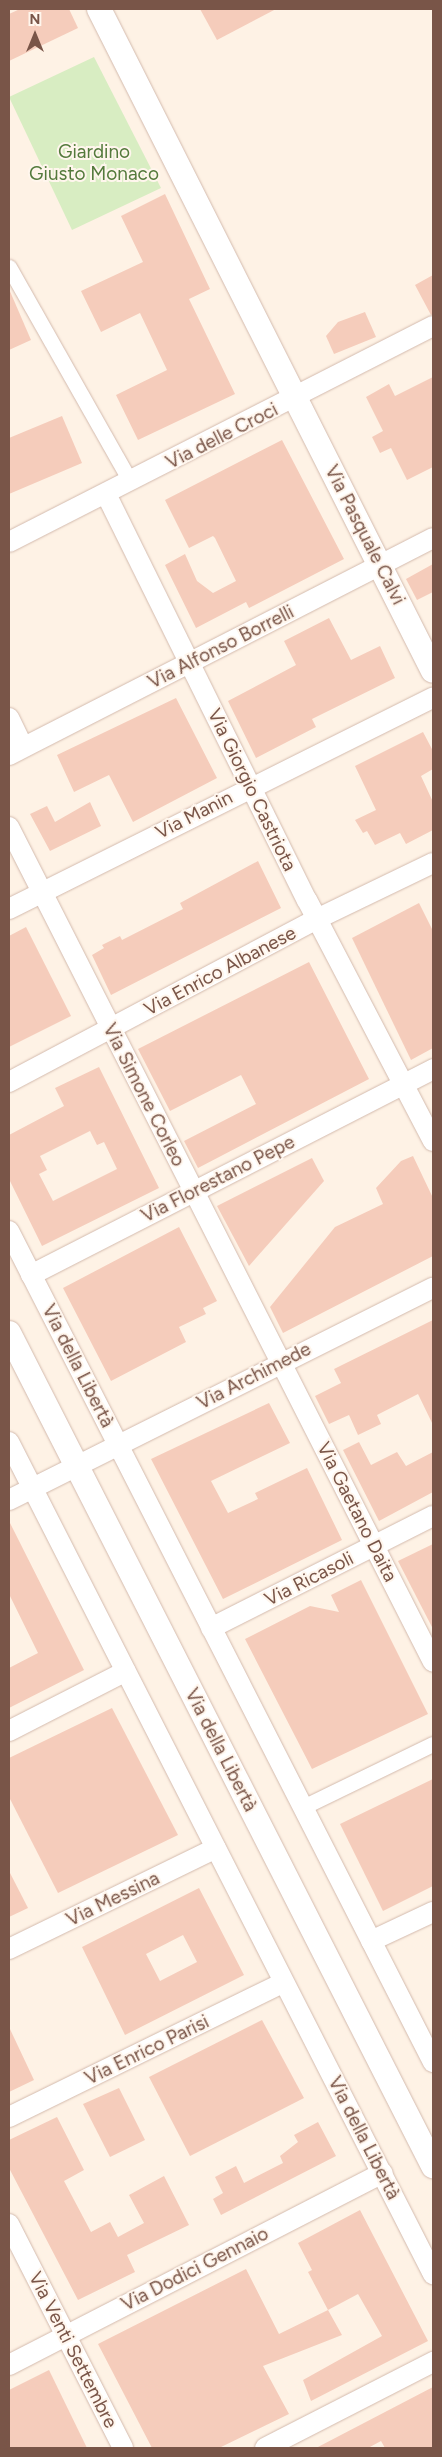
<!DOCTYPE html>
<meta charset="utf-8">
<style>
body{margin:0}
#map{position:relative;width:442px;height:2457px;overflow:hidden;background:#fef2e5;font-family:Figtree,sans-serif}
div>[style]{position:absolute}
.green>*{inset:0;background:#d8edc2}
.building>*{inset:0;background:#f5ccbb}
.roads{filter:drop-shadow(0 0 1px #d3baad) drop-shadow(0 0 1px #d3baad)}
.pedestrian>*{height:15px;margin:-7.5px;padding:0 7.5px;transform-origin:7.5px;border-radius:7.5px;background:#fff}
.minor>*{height:20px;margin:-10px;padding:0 10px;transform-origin:10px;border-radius:10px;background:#fff}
.tertiary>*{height:24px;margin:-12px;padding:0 12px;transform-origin:12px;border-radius:12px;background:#fff}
span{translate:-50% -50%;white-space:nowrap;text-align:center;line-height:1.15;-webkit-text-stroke:4px #fff6ed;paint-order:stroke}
.park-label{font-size:19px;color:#547a3c}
.street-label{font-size:19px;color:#795548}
.frame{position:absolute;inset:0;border:10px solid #795548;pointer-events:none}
.north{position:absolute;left:10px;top:10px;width:50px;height:50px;-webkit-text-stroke:4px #fff6ed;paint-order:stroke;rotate:0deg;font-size:14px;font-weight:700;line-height:20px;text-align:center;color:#795548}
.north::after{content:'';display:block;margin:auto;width:18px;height:22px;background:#795548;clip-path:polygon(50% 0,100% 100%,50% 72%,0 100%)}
</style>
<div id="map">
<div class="green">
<i style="clip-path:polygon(94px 57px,161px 188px,72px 230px,9px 97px)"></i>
</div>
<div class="building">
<i style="clip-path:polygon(20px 9px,69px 9px,78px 28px,9px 61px,9px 14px)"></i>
<i style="clip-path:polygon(200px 9px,276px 9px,217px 40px)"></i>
<i style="clip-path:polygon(165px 194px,210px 289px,189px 299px,235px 394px,138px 440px,116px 395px,167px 370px,140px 313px,101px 332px,81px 291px,143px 262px,121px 216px)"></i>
<i style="clip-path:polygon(433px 275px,433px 314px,431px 315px,415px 285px)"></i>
<i style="clip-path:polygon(9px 289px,31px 340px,9px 350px)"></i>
<i style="clip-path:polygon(365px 312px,376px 337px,334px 354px,326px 336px,338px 322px)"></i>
<i style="clip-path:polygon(433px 377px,433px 467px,407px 480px,391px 448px,380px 453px,372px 437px,383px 431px,366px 397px,389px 384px,395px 396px)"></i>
<i style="clip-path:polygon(62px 416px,82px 463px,9px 494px,9px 438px)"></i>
<i style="clip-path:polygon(282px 440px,344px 559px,249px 608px,246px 602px,196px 628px,165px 565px,185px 554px,197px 581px,213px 593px,236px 581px,215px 538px,213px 536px,189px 548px,165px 500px)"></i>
<i style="clip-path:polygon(433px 564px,433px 592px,417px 600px,406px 579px)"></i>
<i style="clip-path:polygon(329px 618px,351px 660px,380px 646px,395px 678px,312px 719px,316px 727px,256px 758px,228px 701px,296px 665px,284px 641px)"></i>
<i style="clip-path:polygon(176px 698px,217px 778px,133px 822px,109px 775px,74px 792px,57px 755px)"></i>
<i style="clip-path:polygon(423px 732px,433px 751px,433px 769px,421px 776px,433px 802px,433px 830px,406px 844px,400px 833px,375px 845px,367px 831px,363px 833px,355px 820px,376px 810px,355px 766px)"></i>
<i style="clip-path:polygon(90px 802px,101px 826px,50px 851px,30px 814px,47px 806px,55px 822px)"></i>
<i style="clip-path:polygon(258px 861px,281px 908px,111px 995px,92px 955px,104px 948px,102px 945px,120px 936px,122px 940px,183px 909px,180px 903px)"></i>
<i style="clip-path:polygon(419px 903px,433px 931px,433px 1048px,411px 1060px,352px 938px)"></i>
<i style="clip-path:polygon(26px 927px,71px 1016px,9px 1047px,9px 936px)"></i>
<i style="clip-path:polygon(309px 962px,369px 1079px,198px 1168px,184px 1141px,256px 1104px,241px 1075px,170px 1111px,138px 1049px)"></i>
<i style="clip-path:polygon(evenodd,99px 1067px,159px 1188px,42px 1246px,9px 1179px,9px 1135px,64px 1106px,55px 1088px,99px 1067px,90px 1131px,97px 1145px,104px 1142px,117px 1169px,53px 1201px,39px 1174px,47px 1170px,40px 1156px,90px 1131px)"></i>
<i style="clip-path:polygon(413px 1156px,433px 1198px,433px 1256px,283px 1333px,270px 1307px,335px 1227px,383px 1204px,376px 1188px,401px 1161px)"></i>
<i style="clip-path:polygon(312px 1158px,324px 1181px,249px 1266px,217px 1206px)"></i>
<i style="clip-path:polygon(179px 1227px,217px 1301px,203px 1308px,206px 1314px,179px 1327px,186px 1342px,111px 1381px,63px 1288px)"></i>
<i style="clip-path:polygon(433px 1320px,433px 1425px,418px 1394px,377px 1415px,381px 1424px,358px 1435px,349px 1415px,329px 1424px,315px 1396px,341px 1383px,334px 1369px)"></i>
<i style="clip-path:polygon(269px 1403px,290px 1443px,211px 1481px,228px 1513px,258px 1499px,255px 1493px,307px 1468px,342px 1540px,223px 1599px,151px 1459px)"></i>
<i style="clip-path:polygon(359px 1442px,371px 1465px,397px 1452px,406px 1466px,433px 1452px,433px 1492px,379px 1521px,343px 1450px)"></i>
<i style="clip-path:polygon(9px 1521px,84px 1670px,9px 1708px,9px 1668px,38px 1653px,9px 1594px)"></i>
<i style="clip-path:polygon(433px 1544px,433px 1629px,398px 1561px)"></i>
<i style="clip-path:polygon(361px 1580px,428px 1714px,312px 1769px,245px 1639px,310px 1606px,339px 1612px,331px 1595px)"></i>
<i style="clip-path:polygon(112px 1708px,178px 1835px,58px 1893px,9px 1797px,9px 1758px)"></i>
<i style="clip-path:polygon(433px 1779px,433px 1886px,383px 1911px,340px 1824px)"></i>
<i style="clip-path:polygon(9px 1871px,28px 1908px,9px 1917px)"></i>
<i style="clip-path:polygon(evenodd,199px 1888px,244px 1975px,125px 2035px,82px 1947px,199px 1888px,183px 1935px,197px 1962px,160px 1981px,146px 1954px,183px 1935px)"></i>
<i style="clip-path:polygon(262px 2020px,304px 2098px,190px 2156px,149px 2077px)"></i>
<i style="clip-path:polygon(9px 2027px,34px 2080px,9px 2092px)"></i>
<i style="clip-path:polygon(119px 2088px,145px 2140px,110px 2157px,83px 2104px)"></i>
<i style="clip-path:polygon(57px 2117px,84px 2170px,64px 2181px,91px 2232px,110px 2222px,118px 2237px,144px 2223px,129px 2195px,164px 2176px,189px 2225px,127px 2255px,135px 2272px,78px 2300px,9px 2168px,9px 2140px)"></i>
<i style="clip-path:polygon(318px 2122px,336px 2156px,221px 2215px,213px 2199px,223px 2193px,215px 2177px,236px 2166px,244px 2183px,283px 2163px,280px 2156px,298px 2142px,294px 2135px)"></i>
<i style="clip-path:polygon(360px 2210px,428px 2341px,311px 2401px,303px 2380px,382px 2336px,358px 2294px,328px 2310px,308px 2272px,312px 2270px,298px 2243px)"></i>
<i style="clip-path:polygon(246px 2269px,279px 2334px,328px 2310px,342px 2335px,263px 2366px,289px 2414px,219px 2448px,152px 2448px,98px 2344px)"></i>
<i style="clip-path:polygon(49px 2370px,87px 2448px,9px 2448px,9px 2390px)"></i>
<i style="clip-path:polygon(433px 2387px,433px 2448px,385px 2448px,381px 2441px,368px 2448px,316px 2448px)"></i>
</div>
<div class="roads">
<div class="pedestrian">
<i style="left:9px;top:267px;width:246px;rotate:60.5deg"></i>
<i style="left:303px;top:1807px;width:144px;rotate:-25.9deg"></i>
</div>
<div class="minor">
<i style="left:106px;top:494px;width:453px;rotate:63.7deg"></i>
<i style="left:307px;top:900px;width:272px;rotate:62.4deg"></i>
<i style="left:9px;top:542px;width:476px;rotate:-27deg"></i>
<i style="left:9px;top:718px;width:32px;rotate:64deg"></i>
<i style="left:9px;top:755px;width:476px;rotate:-27.1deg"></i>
<i style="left:9px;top:827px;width:936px;rotate:63.08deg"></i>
<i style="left:9px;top:909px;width:474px;rotate:-26.5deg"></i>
<i style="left:9px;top:1082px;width:348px;rotate:-27.9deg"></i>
<i style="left:317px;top:919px;width:129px;rotate:-25.8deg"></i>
<i style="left:9px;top:1231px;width:933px;rotate:62.97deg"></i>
<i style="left:31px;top:1275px;width:452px;rotate:-27.1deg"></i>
<i style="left:9px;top:1442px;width:934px;rotate:63deg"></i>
<i style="left:9px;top:1500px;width:474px;rotate:-26.6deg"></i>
<i style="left:211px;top:1628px;width:249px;rotate:-26.8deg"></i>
<i style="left:9px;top:1731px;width:131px;rotate:-27.1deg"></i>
<i style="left:371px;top:1941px;width:68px;rotate:-25.1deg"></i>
<i style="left:9px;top:1949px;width:230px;rotate:-26deg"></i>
<i style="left:9px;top:2117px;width:306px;rotate:-26.1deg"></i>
<i style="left:9px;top:2224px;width:251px;rotate:63deg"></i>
<i style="left:9px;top:2365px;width:420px;rotate:-27.2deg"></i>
<i style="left:265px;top:2448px;width:189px;rotate:-27.1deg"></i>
</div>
<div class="tertiary">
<i style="left:99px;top:9px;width:741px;rotate:63.23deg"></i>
<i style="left:9px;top:1333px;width:935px;rotate:63.02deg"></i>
</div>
</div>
<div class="park-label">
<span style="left:94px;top:163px">Giardino<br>Giusto Monaco</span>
</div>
<div class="street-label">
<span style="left:222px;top:436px;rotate:-27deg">Via delle Croci</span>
<span style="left:365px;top:535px;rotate:63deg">Via Pasquale Calvi</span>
<span style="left:221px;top:647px;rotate:-27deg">Via Alfonso Borrelli</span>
<span style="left:252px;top:790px;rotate:64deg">Via Giorgio Castriota</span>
<span style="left:194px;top:815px;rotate:-27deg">Via Manin</span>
<span style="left:220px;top:971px;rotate:-28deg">Via Enrico Albanese</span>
<span style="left:144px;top:1095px;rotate:63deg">Via Simone Corleo</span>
<span style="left:218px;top:1179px;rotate:-27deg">Via Florestano Pepe</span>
<span style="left:78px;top:1366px;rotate:63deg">Via della Libertà</span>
<span style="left:254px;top:1376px;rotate:-27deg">Via Archimede</span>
<span style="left:357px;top:1512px;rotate:63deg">Via Gaetano Daita</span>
<span style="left:309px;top:1579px;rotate:-27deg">Via Ricasoli</span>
<span style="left:221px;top:1750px;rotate:63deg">Via della Libertà</span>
<span style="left:113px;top:1899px;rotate:-26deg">Via Messina</span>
<span style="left:147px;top:2050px;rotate:-26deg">Via Enrico Parisi</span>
<span style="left:364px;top:2138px;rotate:63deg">Via della Libertà</span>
<span style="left:195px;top:2269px;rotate:-27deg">Via Dodici Gennaio</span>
<span style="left:73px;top:2350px;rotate:63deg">Via Venti Settembre</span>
</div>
<div class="frame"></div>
<div class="north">N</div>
</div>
